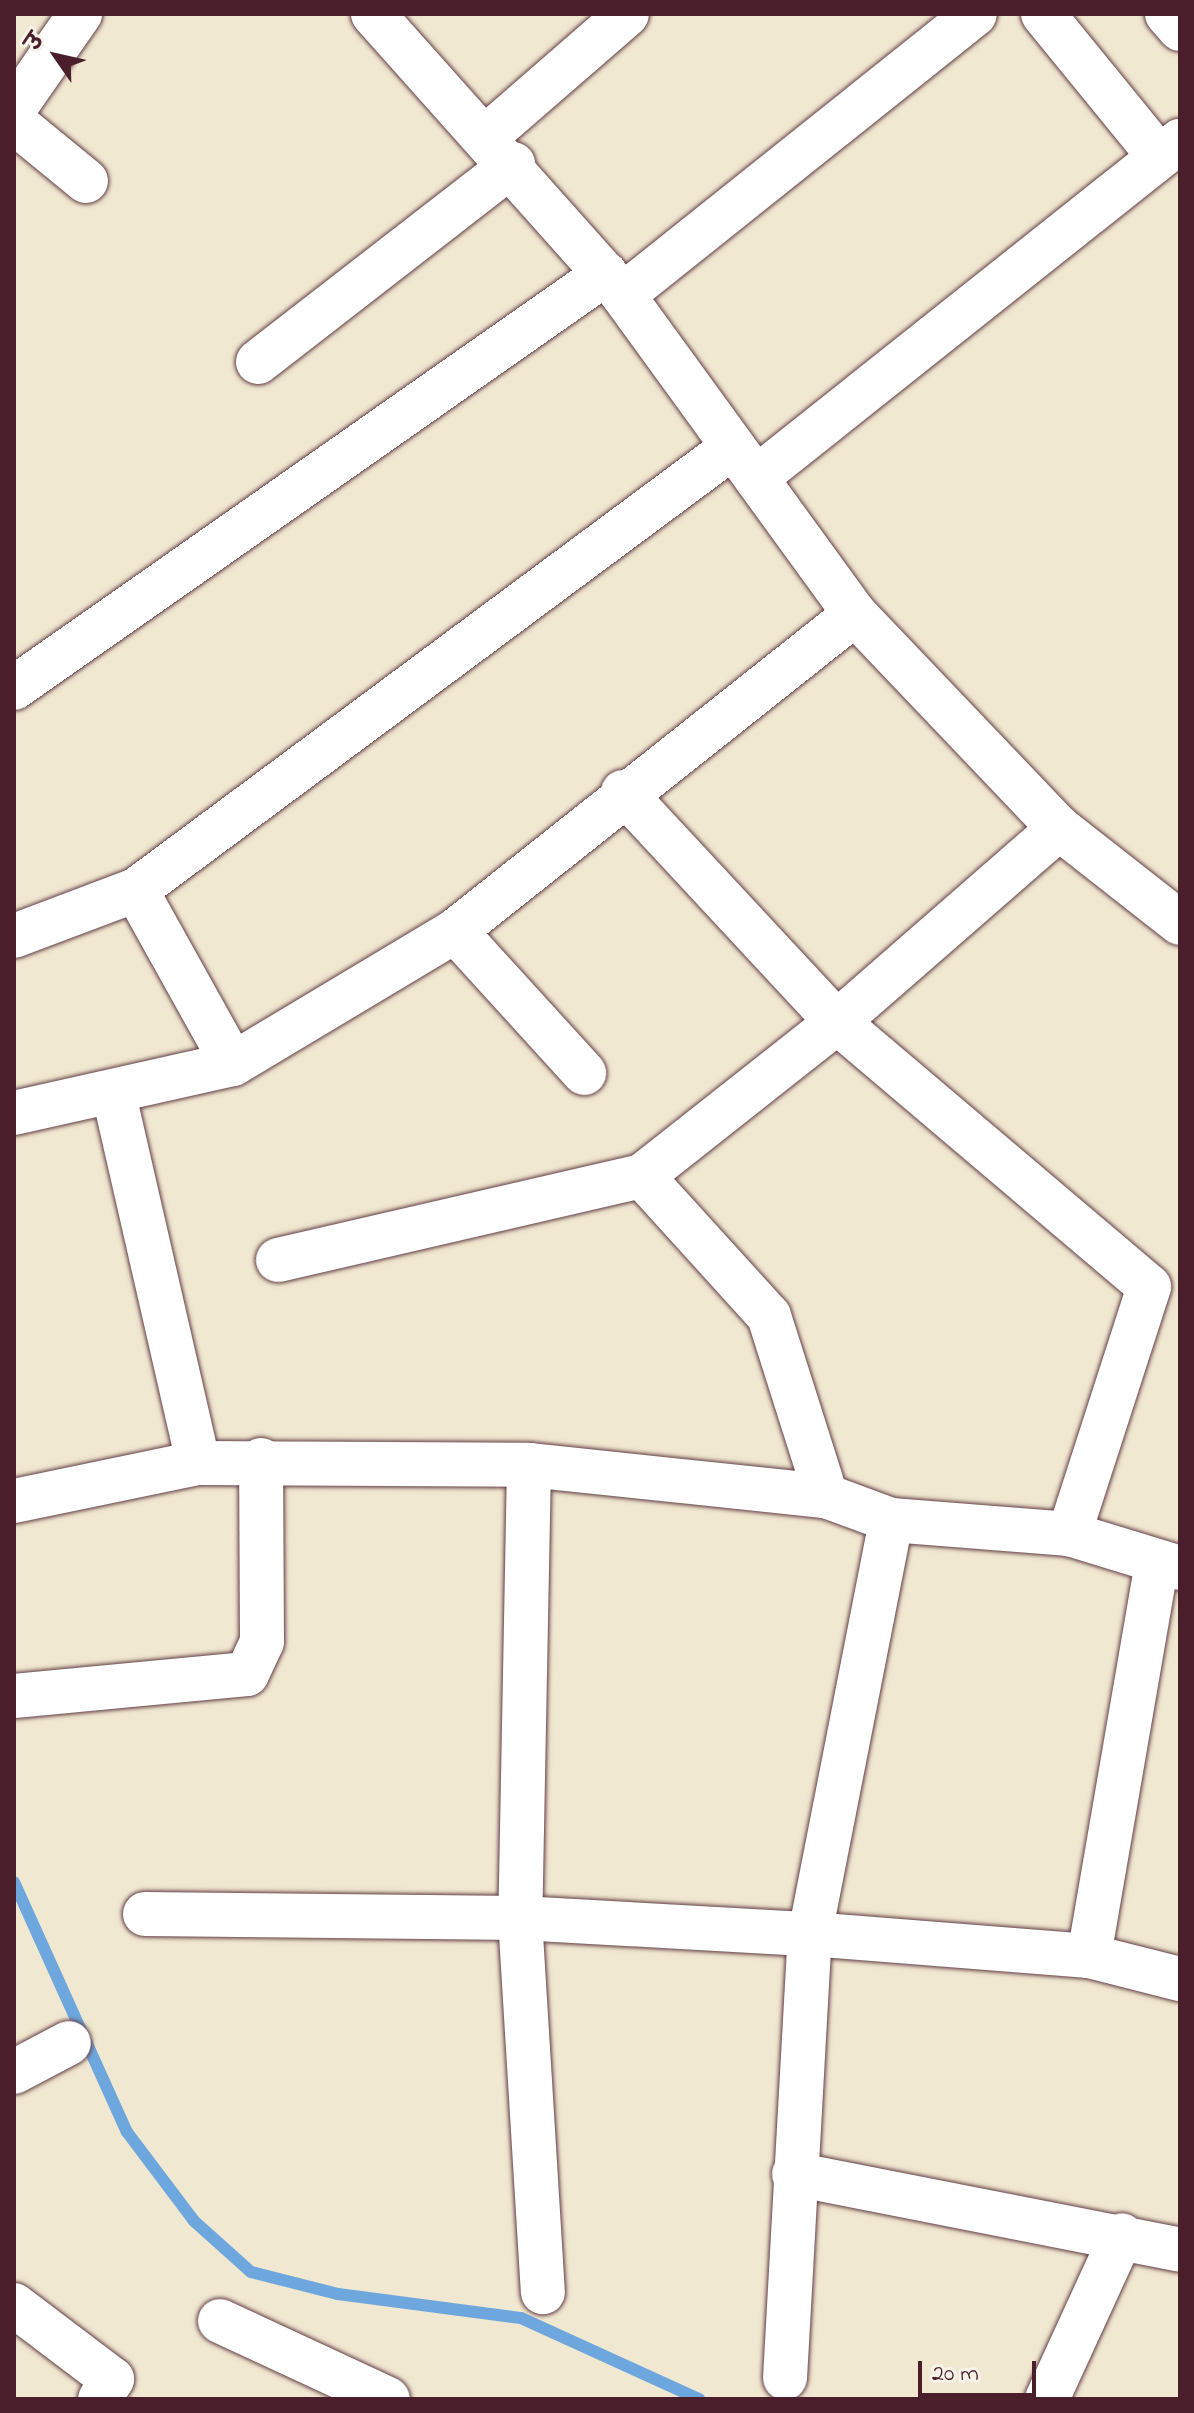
<!DOCTYPE html>
<meta charset="utf-8">
<style>
body{margin:0}
#map{position:relative;width:1194px;height:2413px;overflow:hidden;background:#f1e8d1;font-family:"Indie Flower","Playpen Sans Deva",sans-serif}
div>[style]{position:absolute}
.stream>*{height:12px;margin:-6px;padding:0 6px;transform-origin:6px;border-radius:6px;background:#6ea7dd}
.roads{filter:drop-shadow(0 0 2px #633d44) drop-shadow(0 0 2px #633d44)}
.minor>*{height:44px;margin:-22px;padding:0 22px;transform-origin:22px;border-radius:22px;background:#fff}
span{translate:-50% -50%;white-space:nowrap;text-align:center;line-height:1.15;-webkit-text-stroke:7px #f7f3e8;paint-order:stroke}
.frame{position:absolute;inset:0;border:16px solid #4a1f2b;pointer-events:none}
.north{position:absolute;left:16px;top:16px;width:80px;height:80px;-webkit-text-stroke:6px #f7f3e8;paint-order:stroke;rotate:304deg;font-size:22px;font-weight:700;line-height:32px;text-align:center;color:#4a1f2b}
.north::after{content:'';display:block;margin:auto;width:28px;height:36px;background:#4a1f2b;clip-path:polygon(50% 0,100% 100%,50% 72%,0 100%)}
.scale{position:absolute;left:918px;top:2361px;width:118px;height:36px;box-sizing:border-box;border:4px solid #4a1f2b;border-top:0;padding-left:10px;font-size:24px;line-height:28px;white-space:nowrap;color:#4a1f2b;-webkit-text-stroke:6px #f7f3e8;paint-order:stroke}
</style>
<div id="map">
<div class="stream">
<i style="left:14px;top:1882px;width:274px;rotate:65.7deg"></i>
<i style="left:127px;top:2132px;width:111px;rotate:53deg"></i>
<i style="left:194px;top:2221px;width:76px;rotate:41.8deg"></i>
<i style="left:251px;top:2272px;width:90px;rotate:14.2deg"></i>
<i style="left:338px;top:2294px;width:185px;rotate:7.5deg"></i>
<i style="left:521px;top:2318px;width:196px;rotate:24.5deg"></i>
</div>
<div class="roads">
<div class="minor">
<i style="left:373px;top:14px;width:376px;rotate:48.3deg"></i>
<i style="left:623px;top:295px;width:394px;rotate:54deg"></i>
<i style="left:855px;top:614px;width:296px;rotate:46.4deg"></i>
<i style="left:1059px;top:828px;width:154px;rotate:38.1deg"></i>
<i style="left:1043px;top:14px;width:182px;rotate:50.8deg"></i>
<i style="left:1167px;top:14px;width:20px;rotate:49deg"></i>
<i style="left:14px;top:109px;width:116px;rotate:-55.2deg"></i>
<i style="left:14px;top:122px;width:93px;rotate:39.3deg"></i>
<i style="left:488px;top:135px;width:184px;rotate:-41deg"></i>
<i style="left:623px;top:295px;width:450px;rotate:-38.6deg"></i>
<i style="left:258px;top:362px;width:323px;rotate:-37.8deg"></i>
<i style="left:756px;top:478px;width:542px;rotate:-38.48deg"></i>
<i style="left:14px;top:688px;width:722px;rotate:-35.01deg"></i>
<i style="left:623px;top:792px;width:314px;rotate:47.1deg"></i>
<i style="left:837px;top:1022px;width:409px;rotate:40.3deg"></i>
<i style="left:1149px;top:1287px;width:260px;rotate:107.9deg"></i>
<i style="left:136px;top:890px;width:199px;rotate:60.9deg"></i>
<i style="left:455px;top:931px;width:192px;rotate:47.7deg"></i>
<i style="left:14px;top:936px;width:130px;rotate:-20.7deg"></i>
<i style="left:136px;top:890px;width:743px;rotate:-36.58deg"></i>
<i style="left:114px;top:1095px;width:377px;rotate:77.1deg"></i>
<i style="left:14px;top:1113px;width:224px;rotate:-12.6deg"></i>
<i style="left:233px;top:1064px;width:259px;rotate:-30.9deg"></i>
<i style="left:455px;top:931px;width:510px;rotate:-38.4deg"></i>
<i style="left:642px;top:1176px;width:189px;rotate:47.8deg"></i>
<i style="left:769px;top:1316px;width:189px;rotate:72.4deg"></i>
<i style="left:278px;top:1260px;width:374px;rotate:-13deg"></i>
<i style="left:642px;top:1176px;width:248px;rotate:-38.3deg"></i>
<i style="left:837px;top:1022px;width:295px;rotate:-41.1deg"></i>
<i style="left:529px;top:1465px;width:453px;rotate:91.1deg"></i>
<i style="left:520px;top:1918px;width:375px;rotate:86.5deg"></i>
<i style="left:14px;top:1501px;width:188px;rotate:-11.7deg"></i>
<i style="left:198px;top:1463px;width:331px;rotate:0.3deg"></i>
<i style="left:529px;top:1465px;width:299px;rotate:6deg"></i>
<i style="left:826px;top:1496px;width:69px;rotate:20.3deg"></i>
<i style="left:891px;top:1520px;width:179px;rotate:4.5deg"></i>
<i style="left:1069px;top:1534px;width:116px;rotate:17deg"></i>
<i style="left:14px;top:1696px;width:234px;rotate:-5.4deg"></i>
<i style="left:247px;top:1674px;width:35px;rotate:-65deg"></i>
<i style="left:262px;top:1642px;width:182px;rotate:-90.3deg"></i>
<i style="left:145px;top:1914px;width:375px;rotate:0.6deg"></i>
<i style="left:520px;top:1918px;width:290px;rotate:3.2deg"></i>
<i style="left:810px;top:1934px;width:280px;rotate:4.5deg"></i>
<i style="left:1089px;top:1956px;width:94px;rotate:14.2deg"></i>
<i style="left:1089px;top:1956px;width:398px;rotate:-80.2deg"></i>
<i style="left:14px;top:2072px;width:62px;rotate:-27.8deg"></i>
<i style="left:794px;top:2174px;width:393px;rotate:11.1deg"></i>
<i style="left:14px;top:2305px;width:123px;rotate:37.1deg"></i>
<i style="left:112px;top:2379px;width:23px;rotate:121deg"></i>
<i style="left:220px;top:2321px;width:185px;rotate:24.9deg"></i>
<i style="left:785px;top:2378px;width:445px;rotate:-86.8deg"></i>
<i style="left:810px;top:1934px;width:422px;rotate:-78.9deg"></i>
<i style="left:1047px;top:2399px;width:180px;rotate:-65.4deg"></i>
</div>
</div>
<div class="frame"></div>
<div class="north">उ</div>
<div class="scale">20 m</div>
</div>
